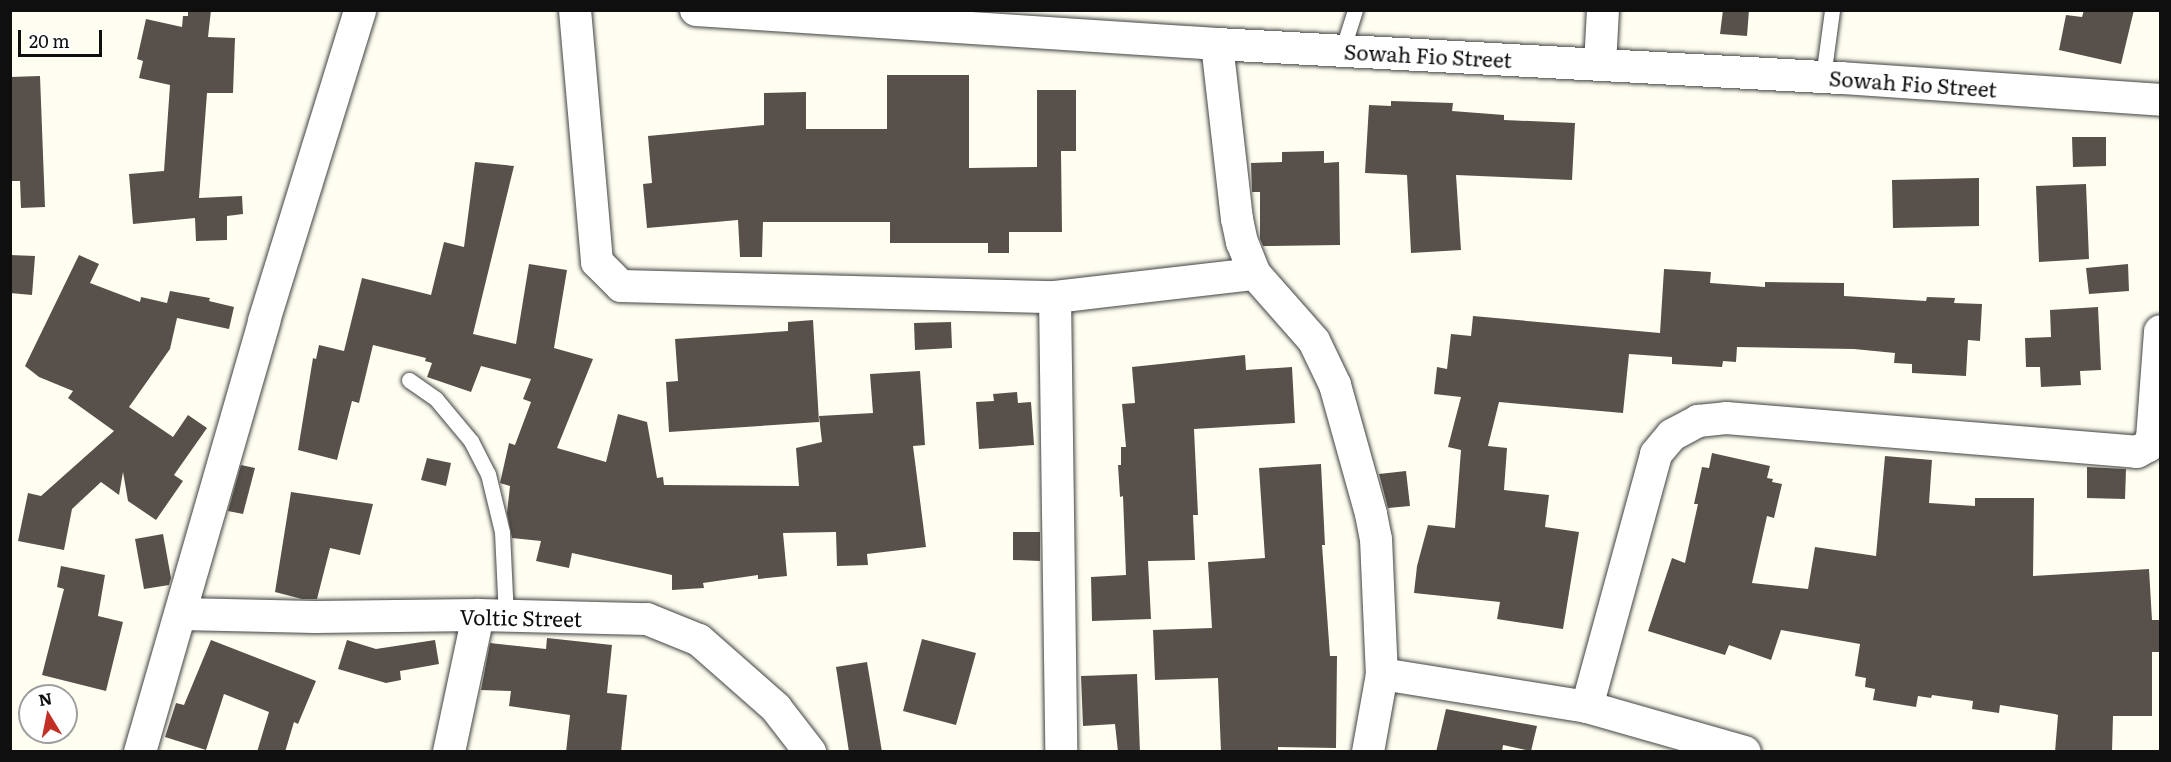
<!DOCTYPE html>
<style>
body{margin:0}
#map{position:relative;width:2171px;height:762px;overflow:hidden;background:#fffef1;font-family:Literata,serif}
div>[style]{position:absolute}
.building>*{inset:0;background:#58514b}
.roads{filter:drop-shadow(0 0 2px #424242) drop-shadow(0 0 2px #424242)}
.service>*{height:15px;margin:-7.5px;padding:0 7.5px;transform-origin:7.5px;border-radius:7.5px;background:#fff}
.minor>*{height:32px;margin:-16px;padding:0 16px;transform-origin:16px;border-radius:16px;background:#fff}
span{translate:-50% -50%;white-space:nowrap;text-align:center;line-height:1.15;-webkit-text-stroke:6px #fff;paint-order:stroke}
.street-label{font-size:21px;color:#0f0f0f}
.frame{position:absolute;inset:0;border:12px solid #0f0f0f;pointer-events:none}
.north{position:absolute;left:18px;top:684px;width:60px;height:60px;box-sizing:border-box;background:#fff;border:2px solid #9f9f9f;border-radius:50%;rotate:350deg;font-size:16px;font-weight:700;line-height:24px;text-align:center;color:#0f0f0f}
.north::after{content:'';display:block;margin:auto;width:21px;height:27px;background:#c12f25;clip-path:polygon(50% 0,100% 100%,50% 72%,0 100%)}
.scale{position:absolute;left:18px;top:30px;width:84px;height:27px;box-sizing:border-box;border:3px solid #0f0f0f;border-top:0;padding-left:8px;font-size:18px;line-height:21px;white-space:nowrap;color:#0f0f0f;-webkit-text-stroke:4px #fff;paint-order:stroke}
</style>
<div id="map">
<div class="building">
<i style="clip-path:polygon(188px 10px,211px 10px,208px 37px,235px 38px,233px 93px,207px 93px,199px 198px,242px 196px,243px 214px,227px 216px,227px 240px,196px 241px,195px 218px,133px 224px,129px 174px,164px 171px,170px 85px,139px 78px,143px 61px,137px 59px,146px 19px,182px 27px,183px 16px,188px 16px)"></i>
<i style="clip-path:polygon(1723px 10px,1749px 10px,1747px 36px,1720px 34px)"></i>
<i style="clip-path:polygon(2084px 10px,2134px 10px,2121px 64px,2059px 50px,2066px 15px,2082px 17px)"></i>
<i style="clip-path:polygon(887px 75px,969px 75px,969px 168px,1037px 167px,1037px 90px,1076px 90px,1076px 151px,1061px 151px,1062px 232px,1009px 232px,1009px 253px,988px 253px,988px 243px,890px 243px,890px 222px,763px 222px,762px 257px,740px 257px,738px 220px,647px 228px,643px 184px,652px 183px,648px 136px,764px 125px,764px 93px,806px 92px,806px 129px,887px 129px)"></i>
<i style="clip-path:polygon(40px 76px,45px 207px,21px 208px,20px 181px,10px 181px,10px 77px)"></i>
<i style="clip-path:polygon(1391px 101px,1453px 103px,1452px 111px,1504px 115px,1504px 120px,1575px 123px,1572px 180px,1456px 175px,1461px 250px,1411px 253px,1407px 175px,1365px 173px,1369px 105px,1391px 106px)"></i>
<i style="clip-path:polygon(2072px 137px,2106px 137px,2106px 166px,2073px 167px)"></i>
<i style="clip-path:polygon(1324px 151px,1324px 163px,1339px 162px,1340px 245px,1263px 246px,1260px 239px,1260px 192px,1252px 192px,1251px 163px,1282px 162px,1282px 152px)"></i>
<i style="clip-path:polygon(475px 162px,514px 166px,473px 334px,516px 344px,529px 264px,567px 270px,554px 348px,593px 359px,557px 448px,606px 462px,618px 414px,647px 422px,657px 478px,663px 477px,664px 485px,799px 486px,796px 448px,822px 442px,819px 416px,873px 413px,870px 374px,920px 371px,925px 445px,913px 446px,926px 547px,867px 554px,868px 565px,837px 566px,836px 532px,783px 533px,787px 576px,758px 579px,758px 575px,703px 583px,704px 588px,672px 590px,672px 575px,572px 553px,569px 568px,536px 561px,541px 541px,512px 538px,507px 513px,510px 486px,500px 483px,509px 443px,515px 445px,531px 402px,523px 399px,531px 379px,481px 366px,471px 392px,427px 377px,432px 363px,425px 361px,426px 358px,373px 345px,359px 403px,352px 401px,337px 460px,298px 450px,313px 358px,316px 359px,319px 345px,344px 351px,362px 278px,431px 295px,444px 242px,464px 247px)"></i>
<i style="clip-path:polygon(1979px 178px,1979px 226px,1893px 228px,1892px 180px)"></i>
<i style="clip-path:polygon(2086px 184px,2089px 259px,2039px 262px,2036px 186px)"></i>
<i style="clip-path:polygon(10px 255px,35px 256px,32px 295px,10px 293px)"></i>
<i style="clip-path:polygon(79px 255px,99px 264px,90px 283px,140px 302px,141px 297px,167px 303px,170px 291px,210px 298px,209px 301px,234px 307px,229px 329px,177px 318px,170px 349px,129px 407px,173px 437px,188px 415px,207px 428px,174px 475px,183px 481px,156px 520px,128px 501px,123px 472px,119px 495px,101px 482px,72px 509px,64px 550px,18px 541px,28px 493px,41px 496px,114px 431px,68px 398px,73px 391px,39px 377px,25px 366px)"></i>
<i style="clip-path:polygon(2128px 264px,2129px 291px,2089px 294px,2086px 268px)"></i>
<i style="clip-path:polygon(1664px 269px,1711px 272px,1710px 283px,1765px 287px,1765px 282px,1844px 283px,1844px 296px,1926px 301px,1927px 297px,1955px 298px,1954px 303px,1982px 304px,1980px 341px,1968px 340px,1966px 376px,1912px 373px,1912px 364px,1894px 363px,1895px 353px,1854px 349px,1737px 347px,1736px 362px,1723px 361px,1722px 367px,1672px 364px,1672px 357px,1629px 354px,1623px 413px,1499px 402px,1488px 446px,1507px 448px,1504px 490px,1549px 495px,1545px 527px,1579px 532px,1563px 629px,1497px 619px,1500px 602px,1414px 593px,1417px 566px,1428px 525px,1455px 528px,1461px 450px,1448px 447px,1461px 397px,1434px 394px,1437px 367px,1447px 369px,1451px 334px,1471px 336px,1473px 316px,1660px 333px)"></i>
<i style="clip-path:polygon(2098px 307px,2101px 370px,2080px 371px,2081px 385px,2041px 387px,2040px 367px,2026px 367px,2025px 338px,2051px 337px,2050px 310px)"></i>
<i style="clip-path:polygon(813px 320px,819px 422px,669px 432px,666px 382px,678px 381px,675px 339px,788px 331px,788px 322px)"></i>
<i style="clip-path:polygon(951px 322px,952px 348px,915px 350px,914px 323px)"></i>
<i style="clip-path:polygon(1245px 355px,1246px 370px,1292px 367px,1295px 423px,1194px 429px,1198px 515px,1193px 515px,1195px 560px,1148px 561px,1151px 619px,1092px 621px,1091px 577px,1126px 575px,1123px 496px,1120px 497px,1118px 465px,1121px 465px,1121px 447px,1126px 447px,1122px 404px,1135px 403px,1132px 367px)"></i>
<i style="clip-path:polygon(1017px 392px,1018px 403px,1031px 402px,1034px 445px,979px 449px,976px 402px,994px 401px,993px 394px)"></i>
<i style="clip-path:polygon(1712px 453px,1770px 466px,1767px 478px,1773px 479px,1772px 482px,1782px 484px,1774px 518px,1767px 516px,1752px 583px,1808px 589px,1815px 547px,1876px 556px,1885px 456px,1932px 460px,1929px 503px,1975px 506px,1975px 498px,2034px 498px,2033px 576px,2149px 569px,2152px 620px,2160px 620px,2160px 652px,2152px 652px,2152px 716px,2113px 716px,2112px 752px,2055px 752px,2058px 715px,2055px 714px,2000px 705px,1999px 713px,1972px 709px,1973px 701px,1932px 695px,1931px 698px,1918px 696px,1916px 707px,1873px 700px,1875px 689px,1865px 687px,1866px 678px,1855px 676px,1860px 644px,1781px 630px,1771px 660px,1729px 645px,1725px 655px,1648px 631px,1672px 558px,1685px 563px,1698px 504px,1694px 504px,1702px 467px,1709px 468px)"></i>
<i style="clip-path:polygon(427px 458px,451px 463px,446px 486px,421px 480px)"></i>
<i style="clip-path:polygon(1321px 464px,1325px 545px,1322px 545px,1330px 656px,1337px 656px,1336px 748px,1278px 747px,1278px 752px,1221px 752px,1218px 678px,1155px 680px,1153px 630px,1212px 628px,1208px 562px,1265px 558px,1259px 468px)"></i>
<i style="clip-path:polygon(241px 465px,255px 468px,243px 514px,228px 511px)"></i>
<i style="clip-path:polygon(2087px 467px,2126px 469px,2125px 499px,2087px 498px)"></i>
<i style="clip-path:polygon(1406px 471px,1410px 506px,1388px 508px,1379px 474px)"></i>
<i style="clip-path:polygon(291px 492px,373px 504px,360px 555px,330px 548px,317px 599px,302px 599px,275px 592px)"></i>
<i style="clip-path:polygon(1013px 532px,1040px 532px,1040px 561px,1013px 560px)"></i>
<i style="clip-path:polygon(163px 534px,171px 578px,169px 585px,144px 589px,135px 539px)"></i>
<i style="clip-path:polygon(61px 566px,105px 575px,98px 616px,123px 622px,106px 691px,42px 675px,64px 589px,57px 587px)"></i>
<i style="clip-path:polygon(547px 638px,612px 645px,607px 693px,627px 695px,621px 752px,566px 752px,570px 715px,509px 706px,511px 691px,481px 690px,490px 643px,546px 649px)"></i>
<i style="clip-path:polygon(922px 639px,976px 653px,956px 725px,903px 711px)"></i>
<i style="clip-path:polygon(211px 640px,316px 681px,298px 724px,294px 722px,285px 752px,257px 752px,269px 712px,224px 694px,206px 750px,165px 737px,176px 703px,184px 705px)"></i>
<i style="clip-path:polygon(347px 640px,376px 649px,435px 640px,439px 664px,400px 671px,401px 680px,386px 683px,338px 669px)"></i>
<i style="clip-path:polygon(867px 662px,882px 752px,849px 752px,836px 667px)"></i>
<i style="clip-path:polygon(1137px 674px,1140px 752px,1118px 752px,1115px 724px,1083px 726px,1081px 676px)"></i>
<i style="clip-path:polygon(1446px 709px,1537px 726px,1531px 751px,1503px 745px,1502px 752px,1436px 752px)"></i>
</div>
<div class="roads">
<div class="service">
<i style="left:1342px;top:51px;width:43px;rotate:-72.4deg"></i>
<i style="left:1823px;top:77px;width:68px;rotate:-82.3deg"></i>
<i style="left:409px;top:380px;width:33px;rotate:35deg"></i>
<i style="left:436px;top:399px;width:55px;rotate:50.2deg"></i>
<i style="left:471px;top:441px;width:37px;rotate:63deg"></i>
<i style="left:488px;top:474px;width:60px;rotate:76.4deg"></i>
<i style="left:502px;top:532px;width:84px;rotate:87.3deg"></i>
</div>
<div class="minor">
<i style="left:575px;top:10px;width:253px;rotate:85deg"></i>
<i style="left:597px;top:262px;width:34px;rotate:45deg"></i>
<i style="left:621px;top:286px;width:434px;rotate:1.5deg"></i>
<i style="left:1055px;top:297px;width:201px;rotate:-6.6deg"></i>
<i style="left:696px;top:10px;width:522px;rotate:3.73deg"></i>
<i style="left:1217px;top:44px;width:625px;rotate:3.12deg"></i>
<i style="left:1841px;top:78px;width:320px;rotate:3.9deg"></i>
<i style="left:1217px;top:44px;width:176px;rotate:83.5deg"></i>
<i style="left:1237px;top:219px;width:24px;rotate:78deg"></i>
<i style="left:1242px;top:242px;width:35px;rotate:68deg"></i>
<i style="left:1255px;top:274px;width:89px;rotate:48.6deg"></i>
<i style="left:1314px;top:341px;width:49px;rotate:64.5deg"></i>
<i style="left:1335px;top:385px;width:134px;rotate:74.4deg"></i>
<i style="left:1371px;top:514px;width:25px;rotate:79deg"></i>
<i style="left:1376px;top:539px;width:135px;rotate:87.5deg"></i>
<i style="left:1600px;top:65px;width:55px;rotate:-86.9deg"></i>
<i style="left:1055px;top:297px;width:455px;rotate:89.2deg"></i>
<i style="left:181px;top:614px;width:134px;rotate:1.3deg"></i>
<i style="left:315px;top:617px;width:163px;rotate:-0.7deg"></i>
<i style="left:478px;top:615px;width:169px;rotate:1.4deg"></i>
<i style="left:647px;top:619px;width:56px;rotate:22deg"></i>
<i style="left:699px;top:640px;width:103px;rotate:41.4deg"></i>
<i style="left:776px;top:708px;width:56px;rotate:52.3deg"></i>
<i style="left:1587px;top:707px;width:262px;rotate:-74.7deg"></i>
<i style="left:1656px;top:454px;width:25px;rotate:-50deg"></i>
<i style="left:1672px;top:435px;width:30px;rotate:-28deg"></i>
<i style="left:1698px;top:421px;width:28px;rotate:-6deg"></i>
<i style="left:1726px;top:418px;width:412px;rotate:4.7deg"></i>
<i style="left:2137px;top:452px;width:13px;rotate:-29deg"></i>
<i style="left:2148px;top:446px;width:9px;rotate:-63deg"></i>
<i style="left:2152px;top:438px;width:107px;rotate:-85.7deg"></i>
<i style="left:140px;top:752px;width:448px;rotate:-73.9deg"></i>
<i style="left:264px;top:321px;width:325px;rotate:-72.8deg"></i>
<i style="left:449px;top:752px;width:140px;rotate:-78deg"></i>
<i style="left:1368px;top:752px;width:79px;rotate:-79.8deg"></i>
<i style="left:1382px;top:674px;width:208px;rotate:9.1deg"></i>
<i style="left:1587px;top:707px;width:164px;rotate:15.9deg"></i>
</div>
</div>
<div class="street-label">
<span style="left:1428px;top:55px;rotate:3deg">Sowah Fio Street</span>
<span style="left:1913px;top:83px;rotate:4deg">Sowah Fio Street</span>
<span style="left:521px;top:617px;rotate:1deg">Voltic Street</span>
</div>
<div class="frame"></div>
<div class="north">N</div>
<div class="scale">20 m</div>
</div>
